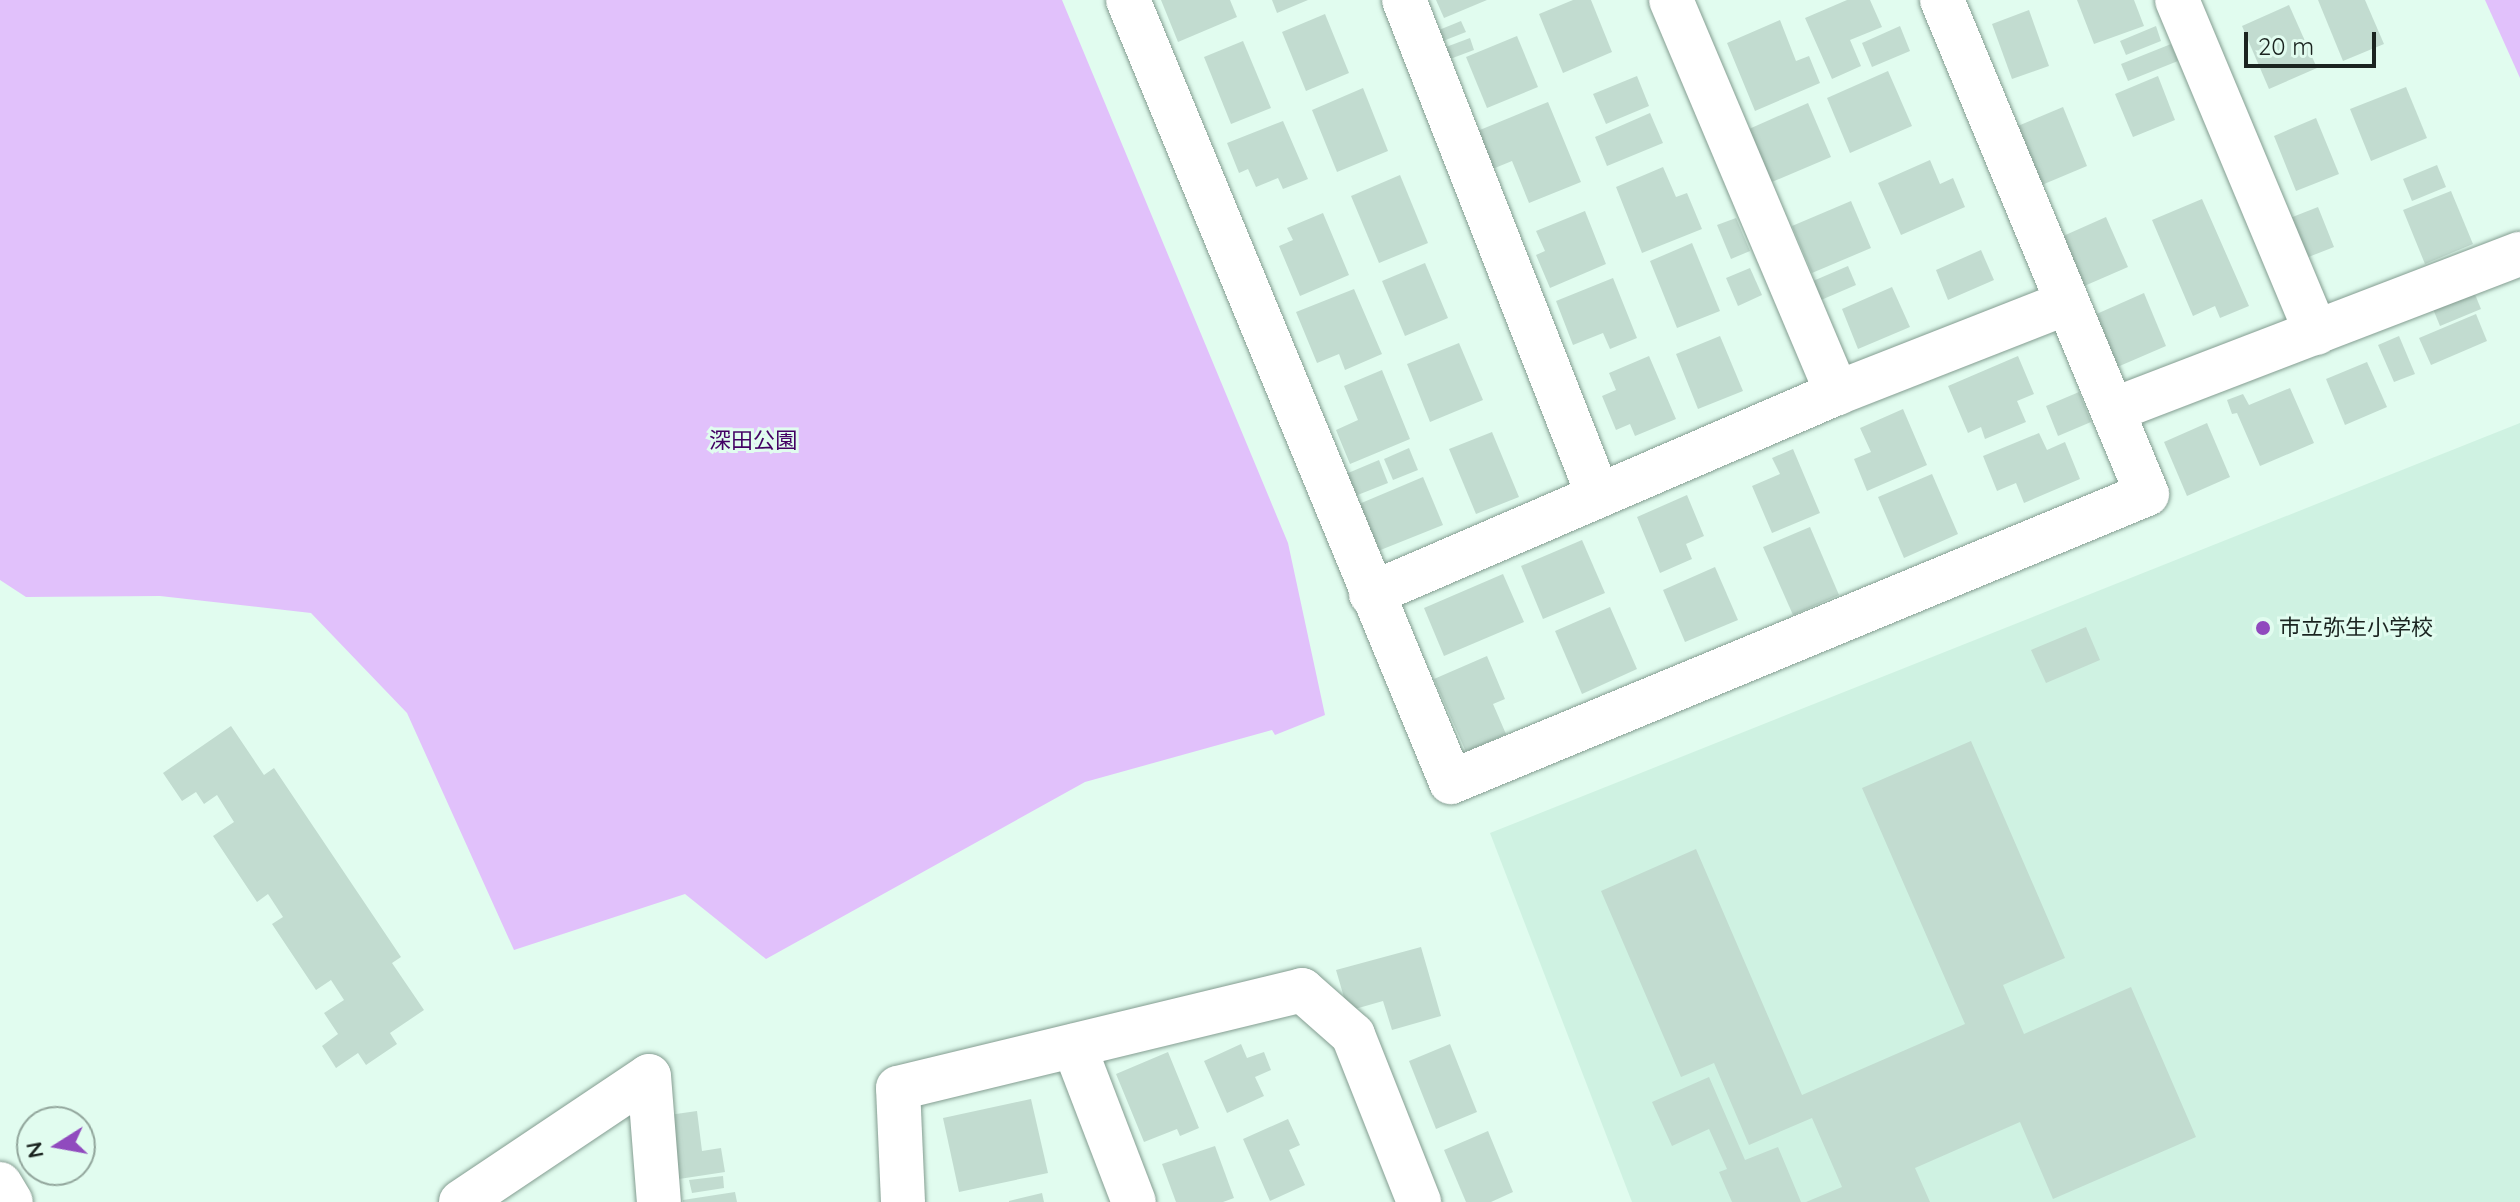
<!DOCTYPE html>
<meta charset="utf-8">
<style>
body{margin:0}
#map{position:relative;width:2520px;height:1202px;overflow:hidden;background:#e1fcef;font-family:Quicksand,"Noto Sans JP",sans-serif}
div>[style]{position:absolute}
.built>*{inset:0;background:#cff2e2}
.green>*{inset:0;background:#e1c1fb}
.building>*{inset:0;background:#c2dcd0}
.roads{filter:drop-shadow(0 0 2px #849d91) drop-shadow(0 0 2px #849d91)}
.street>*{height:44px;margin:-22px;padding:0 22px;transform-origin:22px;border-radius:22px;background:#fff}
.secondary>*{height:44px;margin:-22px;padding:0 22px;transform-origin:22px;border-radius:22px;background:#fff}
.dots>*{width:22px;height:22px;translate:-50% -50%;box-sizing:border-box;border:4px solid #e1fcef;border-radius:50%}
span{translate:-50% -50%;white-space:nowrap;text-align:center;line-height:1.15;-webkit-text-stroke:6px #e1fcef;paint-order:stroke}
.park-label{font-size:22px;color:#430063}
.poi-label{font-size:22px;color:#1b2420}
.left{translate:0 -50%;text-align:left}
.north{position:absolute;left:16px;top:1106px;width:80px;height:80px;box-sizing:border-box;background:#e1fcef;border:2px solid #92a69c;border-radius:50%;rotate:259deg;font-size:22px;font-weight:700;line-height:32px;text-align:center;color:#1b2420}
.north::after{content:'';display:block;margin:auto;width:28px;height:36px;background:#904abe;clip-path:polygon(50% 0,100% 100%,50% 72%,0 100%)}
.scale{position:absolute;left:2244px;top:32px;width:132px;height:36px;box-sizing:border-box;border:4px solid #1b2420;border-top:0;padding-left:10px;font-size:24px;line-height:28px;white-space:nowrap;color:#1b2420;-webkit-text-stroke:6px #e1fcef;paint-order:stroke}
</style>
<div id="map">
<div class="built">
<i style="clip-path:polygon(2520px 423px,2520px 1202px,1632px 1202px,1490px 833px)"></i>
</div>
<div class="green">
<i style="clip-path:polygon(0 0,1062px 0,1288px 543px,1325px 715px,1275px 735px,1272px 730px,1085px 782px,766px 959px,685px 894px,514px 950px,407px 713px,311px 613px,160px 596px,26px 597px,0 580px)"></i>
<i style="clip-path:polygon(2485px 0,2520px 0,2520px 78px)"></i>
</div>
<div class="building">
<i style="clip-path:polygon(1161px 0,1230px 0,1237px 17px,1178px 42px)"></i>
<i style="clip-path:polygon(1272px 0,1308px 0,1277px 13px)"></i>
<i style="clip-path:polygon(1436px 0,1487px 0,1444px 18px)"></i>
<i style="clip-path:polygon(1573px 0,1591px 0,1612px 52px,1563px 73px,1539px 14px)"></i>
<i style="clip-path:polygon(1847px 0,1870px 0,1882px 27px,1850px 40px,1861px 66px,1832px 79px,1805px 18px)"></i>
<i style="clip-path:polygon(2077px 0,2134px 0,2144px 26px,2094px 44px)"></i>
<i style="clip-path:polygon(2318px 0,2365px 0,2384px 44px,2343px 61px)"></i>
<i style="clip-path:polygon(2289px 5px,2317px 68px,2269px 89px,2242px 26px)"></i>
<i style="clip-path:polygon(2029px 10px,2049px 66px,2012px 79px,1992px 24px)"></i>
<i style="clip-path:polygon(1325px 14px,1349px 73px,1306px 91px,1282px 32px)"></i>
<i style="clip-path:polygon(1780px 20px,1796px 61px,1809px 56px,1820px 83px,1755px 111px,1727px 43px)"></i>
<i style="clip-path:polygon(1461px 21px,1466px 32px,1443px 41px,1439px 30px)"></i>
<i style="clip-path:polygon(1900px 26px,1910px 51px,1872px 67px,1862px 43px)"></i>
<i style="clip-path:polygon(2156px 26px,2161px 41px,2126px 55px,2120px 41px)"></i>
<i style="clip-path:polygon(1517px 36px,1538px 87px,1487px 108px,1466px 57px)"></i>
<i style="clip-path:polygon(1470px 38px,1474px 50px,1450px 59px,1446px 47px)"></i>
<i style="clip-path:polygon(1243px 41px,1271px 108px,1231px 124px,1204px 57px)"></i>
<i style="clip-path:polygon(2171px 44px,2178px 61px,2128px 81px,2121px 64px)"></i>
<i style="clip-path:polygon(1888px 71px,1912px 126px,1850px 153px,1827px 98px)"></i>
<i style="clip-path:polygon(1637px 76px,1649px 106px,1606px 124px,1593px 94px)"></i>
<i style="clip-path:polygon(2158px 76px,2175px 120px,2133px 137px,2115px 94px)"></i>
<i style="clip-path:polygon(2406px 87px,2427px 138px,2371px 161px,2350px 109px)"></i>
<i style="clip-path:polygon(1363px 88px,1388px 151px,1337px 172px,1312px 110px)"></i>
<i style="clip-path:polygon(1548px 102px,1581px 182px,1529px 203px,1512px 161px,1490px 170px,1475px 132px)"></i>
<i style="clip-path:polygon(1808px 103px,1831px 157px,1772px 182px,1749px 129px)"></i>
<i style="clip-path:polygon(2063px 107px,2087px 166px,2037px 187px,2013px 128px)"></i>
<i style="clip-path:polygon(1650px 113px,1663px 143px,1607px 166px,1595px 137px)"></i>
<i style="clip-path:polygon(2316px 118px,2339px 174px,2296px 191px,2274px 136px)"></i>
<i style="clip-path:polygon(1283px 121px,1308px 179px,1283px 189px,1278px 178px,1256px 187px,1248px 169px,1239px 173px,1227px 143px)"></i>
<i style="clip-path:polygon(1930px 160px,1940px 184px,1953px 178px,1965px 207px,1901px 235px,1878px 183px)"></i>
<i style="clip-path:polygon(2437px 165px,2446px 187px,2412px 201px,2403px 179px)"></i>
<i style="clip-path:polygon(1663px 167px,1676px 197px,1687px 193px,1702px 229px,1642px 253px,1616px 187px)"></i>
<i style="clip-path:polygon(1400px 175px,1428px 243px,1379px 263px,1351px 196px)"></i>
<i style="clip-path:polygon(2451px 191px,2473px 244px,2425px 264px,2403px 210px)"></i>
<i style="clip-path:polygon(2202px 199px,2249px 306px,2220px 318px,2215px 306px,2193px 316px,2152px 220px)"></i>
<i style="clip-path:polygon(1851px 201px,1871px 248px,1812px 273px,1792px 226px)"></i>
<i style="clip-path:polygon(2318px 207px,2334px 247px,2306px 258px,2290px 218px)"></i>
<i style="clip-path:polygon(1585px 211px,1606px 264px,1550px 288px,1536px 255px,1545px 251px,1536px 231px)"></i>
<i style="clip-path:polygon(1323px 213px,1349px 275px,1300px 296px,1279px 246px,1293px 240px,1287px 228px)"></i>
<i style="clip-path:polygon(2106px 217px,2128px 267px,2082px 287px,2061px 237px)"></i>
<i style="clip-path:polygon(1736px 218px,1750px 251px,1731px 259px,1717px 225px)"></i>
<i style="clip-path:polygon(1692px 243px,1720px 311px,1677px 328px,1650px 261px)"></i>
<i style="clip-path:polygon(1981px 250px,1994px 280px,1948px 300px,1936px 270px)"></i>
<i style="clip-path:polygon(1425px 263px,1448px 318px,1405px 336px,1382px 281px)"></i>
<i style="clip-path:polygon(1848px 266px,1856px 285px,1814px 303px,1806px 284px)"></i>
<i style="clip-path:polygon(1750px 268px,1762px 295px,1738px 306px,1726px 278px)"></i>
<i style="clip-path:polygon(1613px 278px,1637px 338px,1610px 349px,1603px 333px,1573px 345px,1556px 301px)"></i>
<i style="clip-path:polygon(1892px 287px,1910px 327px,1858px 349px,1842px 309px)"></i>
<i style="clip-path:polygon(1354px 289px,1382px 354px,1345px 370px,1339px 354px,1317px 363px,1296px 312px)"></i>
<i style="clip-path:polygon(2474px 292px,2481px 309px,2440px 326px,2433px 309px)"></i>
<i style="clip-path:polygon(2144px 293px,2166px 346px,2115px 368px,2092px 316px)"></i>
<i style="clip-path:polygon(2476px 314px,2487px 341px,2431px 365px,2419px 338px)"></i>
<i style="clip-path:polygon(1720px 336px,1743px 391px,1698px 409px,1676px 354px)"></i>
<i style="clip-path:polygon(2399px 336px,2415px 374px,2394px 382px,2378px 345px)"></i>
<i style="clip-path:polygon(1459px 343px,1483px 400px,1430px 422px,1407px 364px)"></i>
<i style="clip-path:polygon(1649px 356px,1676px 419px,1635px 436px,1630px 424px,1616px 430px,1602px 396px,1616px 390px,1609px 373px)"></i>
<i style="clip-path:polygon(2018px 356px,2034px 394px,2017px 401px,2026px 422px,1985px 439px,1981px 427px,1968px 433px,1948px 386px)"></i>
<i style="clip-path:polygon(2367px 362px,2387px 407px,2345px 425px,2326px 379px)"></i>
<i style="clip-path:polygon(1382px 370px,1410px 439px,1350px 464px,1336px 430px,1358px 420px,1344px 386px)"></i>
<i style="clip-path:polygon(2290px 388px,2314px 443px,2260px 466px,2237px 413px,2232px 414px,2227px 400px,2243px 394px,2249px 405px)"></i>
<i style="clip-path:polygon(2079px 392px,2091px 422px,2058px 436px,2046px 406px)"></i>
<i style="clip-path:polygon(1903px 409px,1927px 465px,1867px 491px,1854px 459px,1871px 452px,1860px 428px)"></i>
<i style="clip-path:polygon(2207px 423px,2230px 477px,2187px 496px,2164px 442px)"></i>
<i style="clip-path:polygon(1492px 432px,1519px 497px,1476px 514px,1449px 449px)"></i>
<i style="clip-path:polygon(2039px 433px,2047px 450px,2065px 442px,2080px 479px,2024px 503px,2016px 483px,1997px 491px,1983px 456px)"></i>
<i style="clip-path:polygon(1409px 448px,1418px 470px,1393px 480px,1384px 459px)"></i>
<i style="clip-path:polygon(1793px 449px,1820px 513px,1772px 533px,1752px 486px,1780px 474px,1772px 458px)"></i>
<i style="clip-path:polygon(1379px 460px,1388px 483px,1350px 498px,1341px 476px)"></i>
<i style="clip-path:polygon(1932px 474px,1958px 534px,1904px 558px,1878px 497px)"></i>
<i style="clip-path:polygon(1423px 477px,1443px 525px,1378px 551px,1359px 504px)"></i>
<i style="clip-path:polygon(1687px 495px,1704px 536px,1686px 544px,1692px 559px,1660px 573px,1637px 517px)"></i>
<i style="clip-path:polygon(1810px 527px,1839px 595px,1793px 615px,1763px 547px)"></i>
<i style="clip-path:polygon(1582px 540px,1605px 593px,1543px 619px,1521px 566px)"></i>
<i style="clip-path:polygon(1715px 567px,1738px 620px,1685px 642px,1663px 590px)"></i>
<i style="clip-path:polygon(1503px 574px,1524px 622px,1444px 656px,1424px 608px)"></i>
<i style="clip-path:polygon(1610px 607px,1637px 669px,1582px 694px,1555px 631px)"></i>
<i style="clip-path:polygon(2086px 627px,2100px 660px,2046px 683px,2031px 650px)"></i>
<i style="clip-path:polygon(1487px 656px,1505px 699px,1493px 704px,1506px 734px,1466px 752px,1434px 679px)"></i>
<i style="clip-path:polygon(231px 726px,264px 775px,274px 768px,401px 957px,392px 963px,424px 1010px,390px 1033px,397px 1044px,366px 1065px,358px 1053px,336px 1068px,322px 1046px,338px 1034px,324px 1013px,344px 1000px,331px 980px,316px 990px,272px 924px,283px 917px,268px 894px,257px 902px,213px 836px,234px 822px,217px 795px,204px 804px,196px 792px,182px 801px,163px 773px)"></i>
<i style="clip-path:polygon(1971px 741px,2065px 958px,2003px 985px,2024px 1034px,2131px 987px,2196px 1137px,2053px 1199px,2020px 1122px,1915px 1168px,1930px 1202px,1806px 1202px,1842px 1187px,1812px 1118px,1749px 1145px,1714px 1063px,1681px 1077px,1601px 891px,1696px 849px,1802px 1095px,1965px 1024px,1862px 788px)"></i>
<i style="clip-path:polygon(1421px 947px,1441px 1016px,1392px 1030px,1383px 1001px,1348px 1011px,1336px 970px)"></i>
<i style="clip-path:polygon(1241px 1044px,1247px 1058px,1264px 1052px,1271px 1070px,1255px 1077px,1264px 1096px,1227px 1113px,1204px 1061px)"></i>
<i style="clip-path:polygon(1450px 1044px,1477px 1112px,1436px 1129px,1409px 1061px)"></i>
<i style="clip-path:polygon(1168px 1052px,1199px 1128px,1180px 1136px,1177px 1129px,1144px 1142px,1116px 1074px)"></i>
<i style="clip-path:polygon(1709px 1077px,1745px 1160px,1778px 1147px,1801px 1202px,1732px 1202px,1719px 1172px,1727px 1169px,1709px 1129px,1672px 1146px,1652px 1102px)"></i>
<i style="clip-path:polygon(1031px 1099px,1048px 1173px,959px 1192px,943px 1118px)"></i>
<i style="clip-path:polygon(697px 1111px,702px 1151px,721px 1148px,725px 1172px,679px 1179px,669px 1115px)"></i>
<i style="clip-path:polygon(1288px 1119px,1300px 1145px,1289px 1150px,1305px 1185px,1270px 1201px,1243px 1139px)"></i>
<i style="clip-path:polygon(1488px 1131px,1513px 1192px,1491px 1202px,1466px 1202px,1444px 1150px)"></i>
<i style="clip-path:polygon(1215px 1146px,1234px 1198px,1223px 1202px,1176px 1202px,1162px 1164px)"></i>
<i style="clip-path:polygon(723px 1176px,724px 1188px,692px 1193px,689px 1180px)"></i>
<i style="clip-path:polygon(735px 1192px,737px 1202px,683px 1202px,683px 1200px)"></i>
<i style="clip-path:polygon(1042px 1193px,1044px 1202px,1009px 1202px,1009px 1201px)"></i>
</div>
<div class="roads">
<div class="street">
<i style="left:1128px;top:0;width:846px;rotate:67.56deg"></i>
<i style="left:1451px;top:782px;width:753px;rotate:-22.48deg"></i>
<i style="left:2147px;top:494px;width:535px;rotate:-112.54deg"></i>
<i style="left:1404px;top:0;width:532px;rotate:68.6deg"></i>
<i style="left:1671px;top:0;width:427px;rotate:67.1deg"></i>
<i style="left:2177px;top:0;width:361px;rotate:67.3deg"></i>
<i style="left:2113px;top:410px;width:436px;rotate:-21deg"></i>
<i style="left:1371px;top:594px;width:508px;rotate:-23.33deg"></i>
<i style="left:1837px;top:393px;width:247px;rotate:-21.4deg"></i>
<i style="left:1074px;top:1046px;width:167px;rotate:69deg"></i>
<i style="left:461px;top:1202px;width:226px;rotate:-33.8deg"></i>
<i style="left:649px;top:1076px;width:126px;rotate:85.5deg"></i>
<i style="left:903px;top:1202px;width:114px;rotate:-92.5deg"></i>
<i style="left:898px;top:1088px;width:416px;rotate:-13.6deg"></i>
<i style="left:1302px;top:990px;width:68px;rotate:41.4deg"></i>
<i style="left:1353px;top:1035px;width:180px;rotate:68.4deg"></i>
</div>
<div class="secondary">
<i style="left:0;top:1184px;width:21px;rotate:59deg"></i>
</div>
</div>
<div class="dots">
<i style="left:2263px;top:628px;background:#904abe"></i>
</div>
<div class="park-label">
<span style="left:753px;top:441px">深田公園</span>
</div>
<div class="poi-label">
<span class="left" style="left:2279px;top:628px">市立弥生小学校</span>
</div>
<div class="north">N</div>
<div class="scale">20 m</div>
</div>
